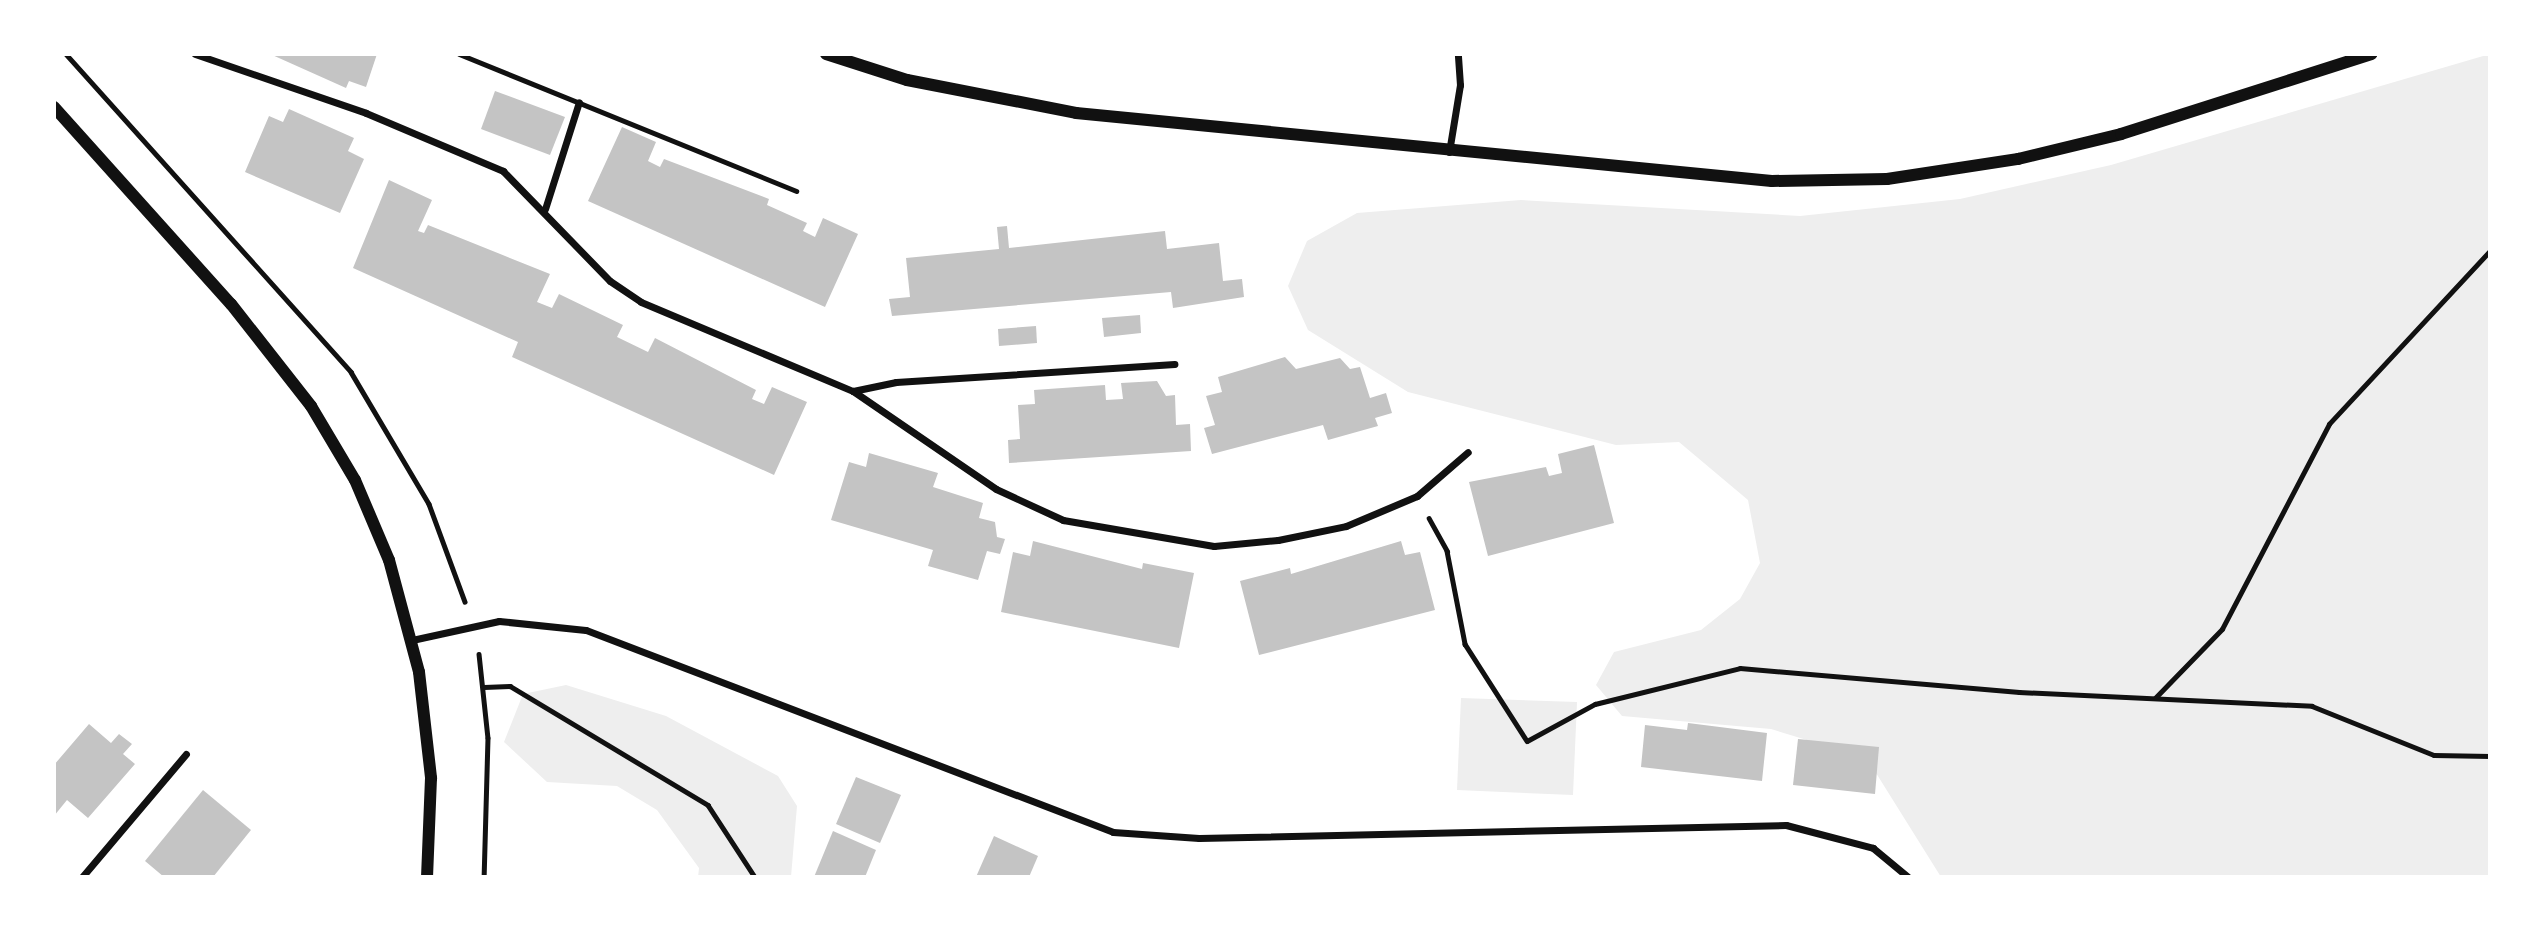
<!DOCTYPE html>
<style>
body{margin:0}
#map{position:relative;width:2544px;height:931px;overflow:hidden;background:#fff;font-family:"Zilla Slab",serif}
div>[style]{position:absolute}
.green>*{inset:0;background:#eee}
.building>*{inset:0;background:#c4c4c4}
.path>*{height:4.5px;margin:-2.25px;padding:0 2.25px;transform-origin:2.25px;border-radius:2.25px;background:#111}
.service>*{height:5px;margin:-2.5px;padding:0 2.5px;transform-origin:2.5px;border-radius:2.5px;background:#111}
.minor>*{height:7px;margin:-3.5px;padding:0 3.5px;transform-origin:3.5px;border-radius:3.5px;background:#111}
.tertiary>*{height:12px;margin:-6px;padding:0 6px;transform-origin:6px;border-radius:6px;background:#111}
span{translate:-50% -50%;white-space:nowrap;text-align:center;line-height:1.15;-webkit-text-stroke:7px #fff;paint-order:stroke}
.frame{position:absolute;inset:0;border:56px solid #fff;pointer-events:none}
</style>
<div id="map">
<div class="green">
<i style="clip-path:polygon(2490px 54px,2490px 877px,1941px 877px,1876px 773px,1843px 751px,1771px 729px,1622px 716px,1596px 685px,1614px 652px,1701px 630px,1740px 599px,1760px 563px,1748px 500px,1679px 442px,1616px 445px,1408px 392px,1308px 330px,1288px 286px,1307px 241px,1357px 213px,1521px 200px,1800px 216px,1960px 199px,2111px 165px)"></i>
<i style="clip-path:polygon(566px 685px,666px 716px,778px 776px,797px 806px,791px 877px,698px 877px,699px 868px,657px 810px,617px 786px,547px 782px,504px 742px,523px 694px)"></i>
<i style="clip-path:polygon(1461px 698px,1577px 702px,1573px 795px,1457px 790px)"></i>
</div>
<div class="building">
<i style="clip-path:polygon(270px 54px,377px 54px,366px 87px,349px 81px,346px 88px)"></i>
<i style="clip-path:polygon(495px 91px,565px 117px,550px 155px,481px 129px)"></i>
<i style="clip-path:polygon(289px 109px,354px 138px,348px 151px,364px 159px,340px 213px,245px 172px,269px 116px,283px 122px)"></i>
<i style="clip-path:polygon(622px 127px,656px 142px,648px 161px,660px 167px,664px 159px,769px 199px,767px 205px,807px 223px,803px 231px,815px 237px,823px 218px,858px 234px,825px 307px,588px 201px)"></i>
<i style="clip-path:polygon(389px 180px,432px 200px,418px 231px,424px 233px,428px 225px,550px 274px,537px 302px,552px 308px,559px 294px,623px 325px,617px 337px,648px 352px,655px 338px,756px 390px,752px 399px,764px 404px,772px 387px,807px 402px,774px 475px,512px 357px,518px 342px,353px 268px)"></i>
<i style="clip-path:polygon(1007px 226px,1009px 248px,1165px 231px,1167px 249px,1219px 243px,1223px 281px,1242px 279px,1244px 297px,1173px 308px,1171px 292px,892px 316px,889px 299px,910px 297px,906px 258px,999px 249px,997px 227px)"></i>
<i style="clip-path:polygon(1140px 315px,1141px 333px,1104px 337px,1102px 318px)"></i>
<i style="clip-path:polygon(1036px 326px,1037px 343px,999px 346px,998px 329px)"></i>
<i style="clip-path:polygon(1285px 357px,1296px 369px,1340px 358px,1350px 369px,1360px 367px,1370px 398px,1386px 393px,1392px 413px,1375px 418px,1378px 426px,1328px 440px,1323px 425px,1212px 454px,1204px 428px,1215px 425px,1206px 396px,1222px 392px,1218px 377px)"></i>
<i style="clip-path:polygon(1157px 381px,1166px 396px,1175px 395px,1176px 425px,1190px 424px,1191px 451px,1009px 463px,1008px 440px,1020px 439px,1018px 405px,1035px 404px,1034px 390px,1105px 385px,1106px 400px,1123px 399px,1121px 383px)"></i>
<i style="clip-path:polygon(1594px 445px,1614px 523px,1488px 556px,1469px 482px,1546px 467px,1549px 476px,1562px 473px,1558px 454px)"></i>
<i style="clip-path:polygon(869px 453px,938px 473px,933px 487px,983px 503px,979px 518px,995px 522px,997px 537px,1005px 539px,1000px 554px,987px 551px,978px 580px,928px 566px,933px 550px,831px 520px,849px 462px,866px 467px)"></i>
<i style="clip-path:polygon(1033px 541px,1142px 569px,1143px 563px,1194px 573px,1179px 648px,1001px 612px,1013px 552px,1030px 556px)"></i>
<i style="clip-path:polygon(1401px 541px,1405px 555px,1420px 552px,1435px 610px,1259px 655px,1240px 581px,1290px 568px,1291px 574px)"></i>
<i style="clip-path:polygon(1688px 723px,1767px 733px,1762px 781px,1641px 767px,1645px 725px,1687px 730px)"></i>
<i style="clip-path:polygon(89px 724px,111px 743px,119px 734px,132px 744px,123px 754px,135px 764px,88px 818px,67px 800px,54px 816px,54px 765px)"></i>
<i style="clip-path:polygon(1798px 739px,1879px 747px,1875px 794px,1793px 785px)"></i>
<i style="clip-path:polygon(856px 777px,901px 795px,880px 843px,836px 824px)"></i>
<i style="clip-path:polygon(203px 790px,251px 830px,213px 877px,164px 877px,145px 861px)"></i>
<i style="clip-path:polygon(833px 831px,876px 850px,865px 877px,814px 877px)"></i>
<i style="clip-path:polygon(994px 836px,1038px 856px,1029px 877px,976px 877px)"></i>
</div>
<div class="path">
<i style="left:66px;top:54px;width:427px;rotate:48.1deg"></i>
<i style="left:351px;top:372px;width:153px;rotate:59.4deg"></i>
<i style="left:429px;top:504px;width:104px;rotate:69.8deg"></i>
<i style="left:1429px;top:518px;width:38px;rotate:61deg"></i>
<i style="left:1447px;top:551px;width:95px;rotate:79deg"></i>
<i style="left:1465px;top:644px;width:115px;rotate:57.4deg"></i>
<i style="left:1527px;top:741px;width:77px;rotate:-28.6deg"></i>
<i style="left:1595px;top:704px;width:149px;rotate:-13.9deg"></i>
<i style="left:1740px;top:668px;width:280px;rotate:4.9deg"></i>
<i style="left:2019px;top:692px;width:293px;rotate:2.7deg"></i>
<i style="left:2312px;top:706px;width:131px;rotate:21.9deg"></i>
<i style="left:2434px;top:755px;width:56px;rotate:1deg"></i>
<i style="left:479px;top:654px;width:84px;rotate:83.9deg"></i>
<i style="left:488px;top:738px;width:139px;rotate:91.6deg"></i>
<i style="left:484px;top:687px;width:26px;rotate:-2deg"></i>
<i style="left:510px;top:686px;width:231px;rotate:31deg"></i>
<i style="left:708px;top:805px;width:86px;rotate:56.9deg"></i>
<i style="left:2155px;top:698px;width:96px;rotate:-45.8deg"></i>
<i style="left:2222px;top:629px;width:231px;rotate:-62.4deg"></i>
<i style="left:2329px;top:424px;width:236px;rotate:-47.1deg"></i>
</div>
<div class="service">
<i style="left:459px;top:54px;width:364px;rotate:22.1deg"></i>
</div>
<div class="minor">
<i style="left:195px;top:54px;width:181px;rotate:19deg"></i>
<i style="left:366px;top:113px;width:149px;rotate:22.9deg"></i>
<i style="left:503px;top:171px;width:153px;rotate:45.8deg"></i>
<i style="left:610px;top:281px;width:37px;rotate:34deg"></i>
<i style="left:641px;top:302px;width:230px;rotate:22.8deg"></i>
<i style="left:853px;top:391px;width:173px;rotate:34.4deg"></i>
<i style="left:996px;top:489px;width:74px;rotate:24.8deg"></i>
<i style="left:1063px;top:520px;width:153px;rotate:9.8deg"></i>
<i style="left:1214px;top:546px;width:64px;rotate:-5.4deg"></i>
<i style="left:1278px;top:540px;width:69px;rotate:-11.6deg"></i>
<i style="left:1346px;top:526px;width:77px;rotate:-22.9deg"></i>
<i style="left:1417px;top:496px;width:67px;rotate:-40.8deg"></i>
<i style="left:1449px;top:152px;width:68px;rotate:-80.7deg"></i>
<i style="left:1460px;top:85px;width:31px;rotate:-94deg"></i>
<i style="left:545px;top:209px;width:112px;rotate:-72.4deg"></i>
<i style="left:853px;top:391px;width:44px;rotate:-11.8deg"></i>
<i style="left:896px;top:382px;width:279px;rotate:-3.7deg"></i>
<i style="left:412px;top:640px;width:89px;rotate:-12.3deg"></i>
<i style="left:499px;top:621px;width:87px;rotate:5.9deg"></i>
<i style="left:586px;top:630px;width:564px;rotate:20.97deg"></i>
<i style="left:1113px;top:832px;width:86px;rotate:4deg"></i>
<i style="left:1199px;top:838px;width:587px;rotate:-1.27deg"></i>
<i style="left:1786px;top:825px;width:90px;rotate:14.8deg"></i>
<i style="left:1873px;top:848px;width:45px;rotate:39.6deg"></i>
<i style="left:82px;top:877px;width:161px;rotate:-49.8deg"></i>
</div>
<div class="tertiary">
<i style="left:826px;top:54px;width:85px;rotate:17.8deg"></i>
<i style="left:907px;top:80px;width:172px;rotate:11deg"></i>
<i style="left:1076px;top:113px;width:699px;rotate:5.58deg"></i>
<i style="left:1772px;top:181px;width:115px;rotate:-1deg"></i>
<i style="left:1887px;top:179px;width:133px;rotate:-8.7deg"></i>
<i style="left:2018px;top:159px;width:106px;rotate:-13.6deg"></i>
<i style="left:2121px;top:134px;width:263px;rotate:-17.7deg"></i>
<i style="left:54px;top:107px;width:265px;rotate:48.1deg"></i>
<i style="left:231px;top:304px;width:130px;rotate:51.9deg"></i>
<i style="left:311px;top:406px;width:86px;rotate:59.3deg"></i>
<i style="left:355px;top:480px;width:87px;rotate:67deg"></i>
<i style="left:389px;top:560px;width:116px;rotate:75deg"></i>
<i style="left:419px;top:672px;width:107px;rotate:83.5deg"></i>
<i style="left:431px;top:778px;width:99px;rotate:92.3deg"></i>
</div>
<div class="frame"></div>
</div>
